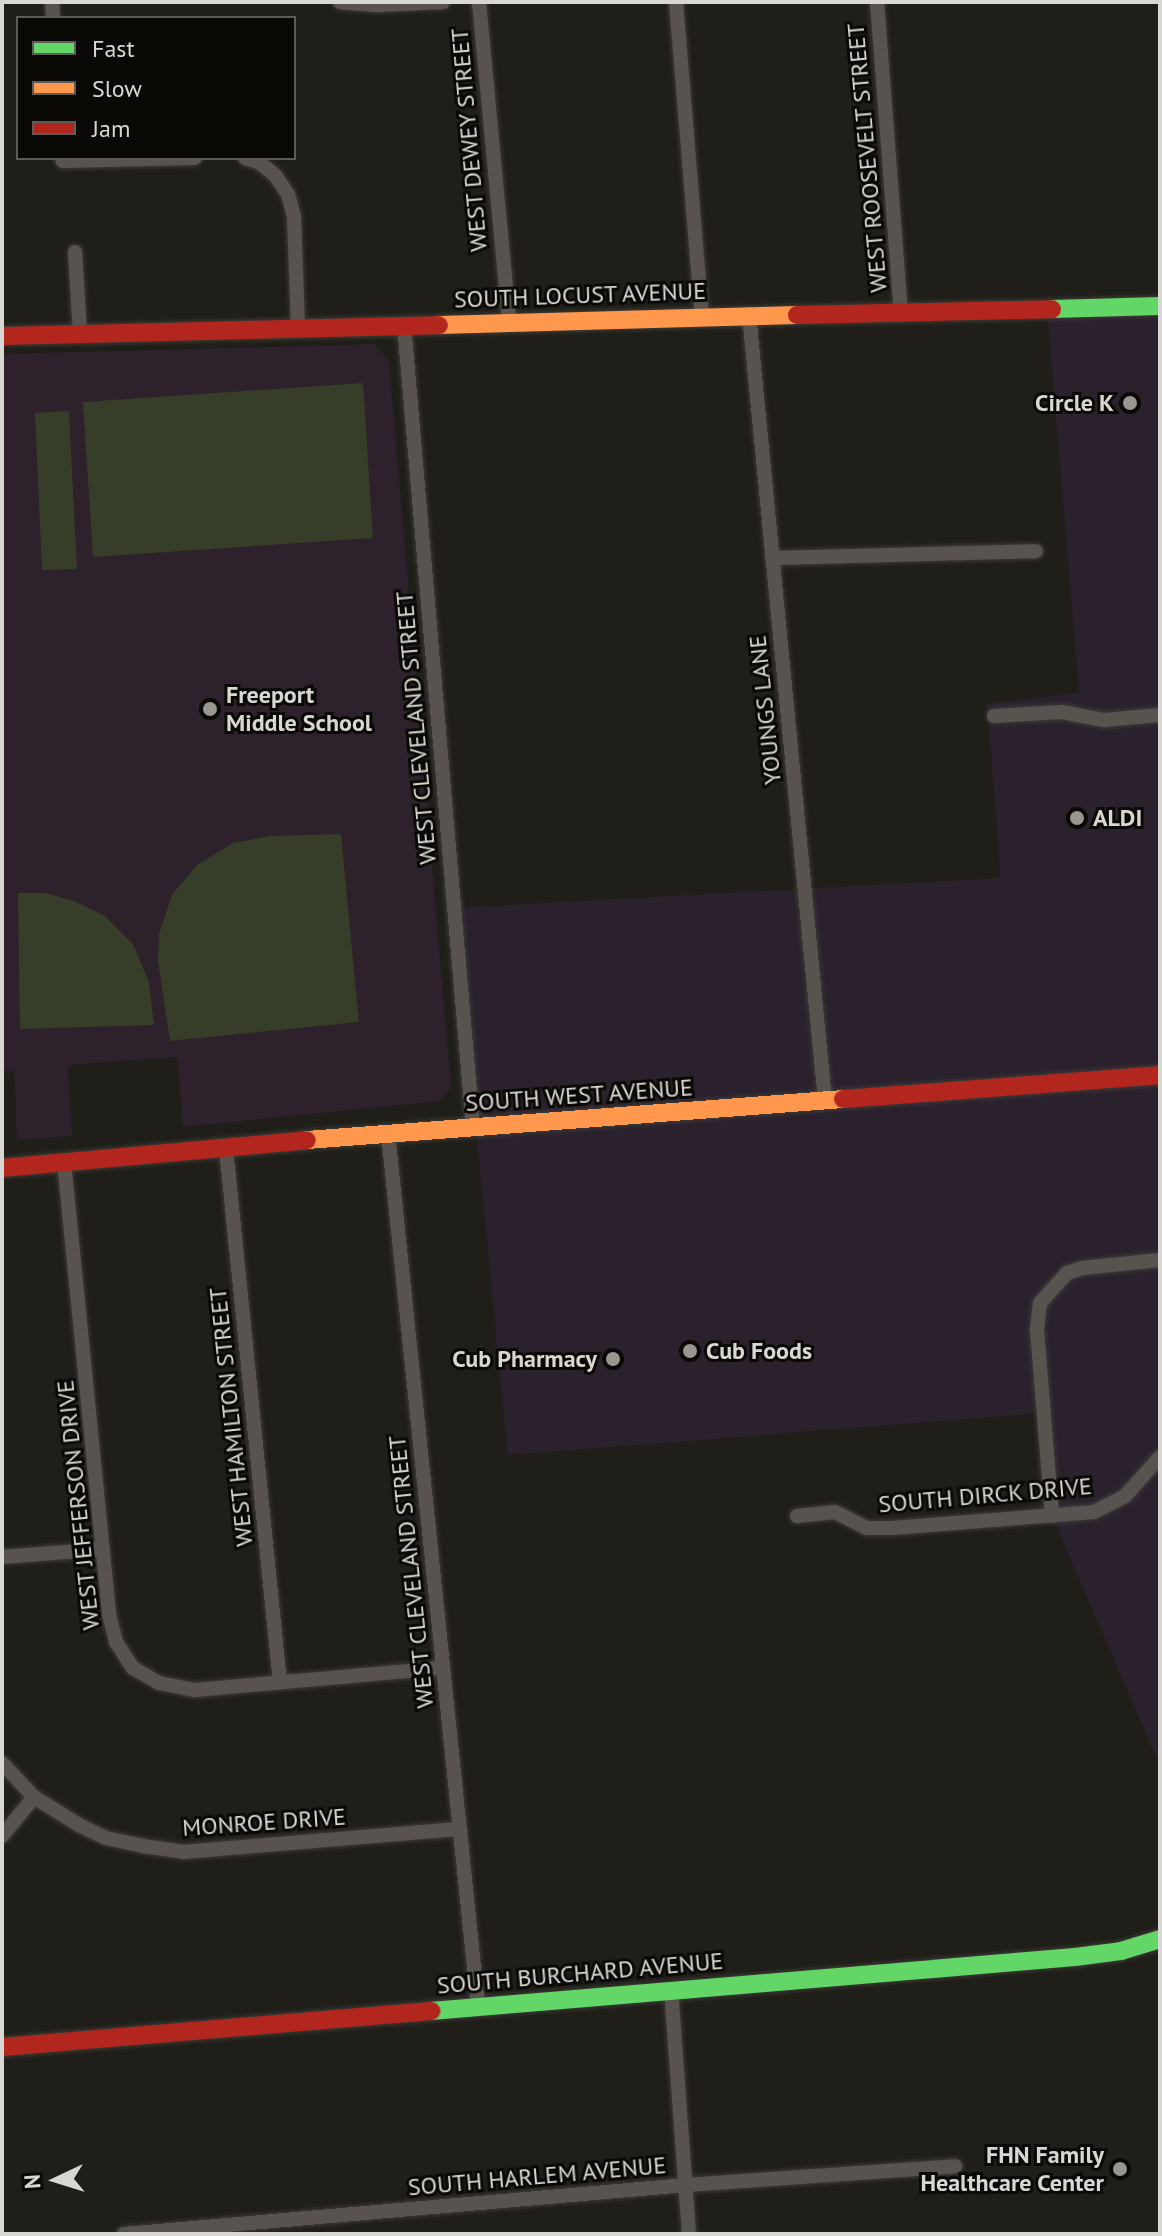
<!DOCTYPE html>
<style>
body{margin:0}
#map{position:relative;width:1162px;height:2236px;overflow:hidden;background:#1f1e19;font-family:"PT Sans",sans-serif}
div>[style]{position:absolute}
.commercial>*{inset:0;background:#2b212d}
.education>*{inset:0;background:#2d212b}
.green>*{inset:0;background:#363e29}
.roads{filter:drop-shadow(0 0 2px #3c3b37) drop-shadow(0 0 2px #3c3b37)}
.street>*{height:14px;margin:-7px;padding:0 7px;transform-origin:7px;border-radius:7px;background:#58534f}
.fast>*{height:18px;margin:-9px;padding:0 9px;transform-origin:9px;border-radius:9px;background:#63d668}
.slow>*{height:18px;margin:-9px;padding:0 9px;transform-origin:9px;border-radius:9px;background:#ff974d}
.jam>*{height:18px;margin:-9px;padding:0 9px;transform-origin:9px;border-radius:9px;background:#b3261e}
.dots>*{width:22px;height:22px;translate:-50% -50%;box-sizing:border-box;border:4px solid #0a0906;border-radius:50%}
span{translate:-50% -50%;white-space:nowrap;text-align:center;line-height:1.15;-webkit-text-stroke:6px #0a0906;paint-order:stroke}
.street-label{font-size:24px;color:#d8d7d1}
.poi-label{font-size:24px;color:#d8d7d1;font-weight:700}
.right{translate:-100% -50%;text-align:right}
.left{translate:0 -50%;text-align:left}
.frame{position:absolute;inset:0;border:4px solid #d8d7d1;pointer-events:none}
.legend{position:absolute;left:16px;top:16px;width:280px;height:144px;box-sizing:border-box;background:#0a0906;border:2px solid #5c5b57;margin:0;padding:10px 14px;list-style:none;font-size:24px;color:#d8d7d1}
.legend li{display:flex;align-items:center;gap:16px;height:40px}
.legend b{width:40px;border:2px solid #5c5b57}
.north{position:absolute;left:16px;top:2140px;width:80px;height:80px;-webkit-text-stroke:6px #0a0906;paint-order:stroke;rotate:266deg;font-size:22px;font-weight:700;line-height:32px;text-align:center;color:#d8d7d1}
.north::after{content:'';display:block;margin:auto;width:28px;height:36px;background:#d8d7d1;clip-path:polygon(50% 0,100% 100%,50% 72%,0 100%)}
</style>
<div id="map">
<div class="commercial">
<i style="clip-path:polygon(1160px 306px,1160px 1766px,1052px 1516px,1043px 1413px,508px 1455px,454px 908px,1001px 878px,987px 704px,1079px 693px,1047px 307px)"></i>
</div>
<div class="education">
<i style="clip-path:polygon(375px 344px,389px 362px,451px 1087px,440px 1101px,183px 1127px,177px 1057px,68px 1065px,72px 1136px,17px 1140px,14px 1071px,2px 1071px,2px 354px)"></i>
</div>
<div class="green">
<i style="clip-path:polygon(363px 383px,373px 538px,93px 557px,83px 402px)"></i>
<i style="clip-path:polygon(69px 411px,77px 569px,42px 570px,35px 413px)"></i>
<i style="clip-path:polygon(341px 834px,359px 1022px,170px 1041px,158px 961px,159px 934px,172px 895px,197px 865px,233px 843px,270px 836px)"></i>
<i style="clip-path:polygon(18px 893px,46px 893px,74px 901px,105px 916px,133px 944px,149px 982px,154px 1025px,20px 1029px)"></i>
</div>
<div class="roads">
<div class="street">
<i style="left:52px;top:2px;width:16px;rotate:86deg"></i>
<i style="left:340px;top:2px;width:38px;rotate:5deg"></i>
<i style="left:378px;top:5px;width:65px;rotate:-2.6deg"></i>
<i style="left:479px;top:2px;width:320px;rotate:84.6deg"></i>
<i style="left:676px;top:2px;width:315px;rotate:85.3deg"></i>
<i style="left:877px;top:2px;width:310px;rotate:85.6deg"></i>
<i style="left:62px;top:158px;width:3px;rotate:72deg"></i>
<i style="left:63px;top:161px;width:132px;rotate:-1.3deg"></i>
<i style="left:245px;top:158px;width:16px;rotate:18deg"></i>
<i style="left:260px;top:163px;width:19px;rotate:39deg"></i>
<i style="left:275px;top:175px;width:23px;rotate:56deg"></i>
<i style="left:288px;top:194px;width:24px;rotate:75deg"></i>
<i style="left:294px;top:217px;width:110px;rotate:87.9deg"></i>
<i style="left:75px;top:252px;width:81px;rotate:86.5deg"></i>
<i style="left:749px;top:314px;width:791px;rotate:84.48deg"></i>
<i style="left:404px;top:324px;width:806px;rotate:85.09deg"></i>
<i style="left:772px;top:558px;width:264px;rotate:-1.5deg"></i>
<i style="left:994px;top:716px;width:68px;rotate:-3.4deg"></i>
<i style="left:1062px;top:712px;width:43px;rotate:10.8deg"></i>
<i style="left:1104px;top:720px;width:56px;rotate:-5.1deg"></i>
<i style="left:388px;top:1133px;width:878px;rotate:84.11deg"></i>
<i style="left:226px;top:1148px;width:537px;rotate:84.23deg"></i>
<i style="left:64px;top:1162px;width:454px;rotate:84.3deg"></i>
<i style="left:109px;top:1614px;width:29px;rotate:76deg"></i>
<i style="left:116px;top:1642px;width:31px;rotate:57deg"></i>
<i style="left:133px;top:1668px;width:30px;rotate:30deg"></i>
<i style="left:159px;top:1683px;width:37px;rotate:11deg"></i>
<i style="left:195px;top:1690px;width:249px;rotate:-5.1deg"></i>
<i style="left:797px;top:1516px;width:38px;rotate:-6deg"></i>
<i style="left:835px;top:1512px;width:36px;rotate:27deg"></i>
<i style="left:867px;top:1528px;width:25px"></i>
<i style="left:892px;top:1528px;width:203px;rotate:-4.5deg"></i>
<i style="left:1094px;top:1512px;width:35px;rotate:-27deg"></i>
<i style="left:1125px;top:1496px;width:52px;rotate:-48.1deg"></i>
<i style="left:1052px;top:1516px;width:187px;rotate:-94.6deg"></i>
<i style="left:1037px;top:1330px;width:27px;rotate:-84deg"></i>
<i style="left:1040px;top:1303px;width:40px;rotate:-48deg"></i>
<i style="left:1067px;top:1273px;width:16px;rotate:-18deg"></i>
<i style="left:1082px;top:1268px;width:78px;rotate:-5.9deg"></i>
<i style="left:2px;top:1557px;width:101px;rotate:-4.5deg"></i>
<i style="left:2px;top:1763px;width:47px;rotate:46.7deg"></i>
<i style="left:34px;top:1797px;width:53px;rotate:31.9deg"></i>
<i style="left:79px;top:1825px;width:30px;rotate:26deg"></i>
<i style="left:106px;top:1838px;width:38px;rotate:12deg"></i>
<i style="left:143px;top:1846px;width:41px;rotate:8.3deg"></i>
<i style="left:184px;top:1852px;width:277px;rotate:-4.8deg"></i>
<i style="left:2px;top:1836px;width:50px;rotate:-50.6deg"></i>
<i style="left:671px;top:1989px;width:246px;rotate:85.8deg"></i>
<i style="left:124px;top:2234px;width:564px;rotate:-4.98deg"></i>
<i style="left:686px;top:2185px;width:270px;rotate:-4deg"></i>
</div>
<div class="fast">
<i style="left:1052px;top:309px;width:108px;rotate:-1.6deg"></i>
<i style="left:431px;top:2011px;width:646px;rotate:-4.79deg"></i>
<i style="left:1075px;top:1957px;width:46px;rotate:-7.4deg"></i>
<i style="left:1121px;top:1951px;width:41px;rotate:-17.1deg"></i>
</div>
<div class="slow">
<i style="left:439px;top:325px;width:358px;rotate:-1.6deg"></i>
<i style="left:307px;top:1140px;width:538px;rotate:-4.37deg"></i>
</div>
<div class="jam">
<i style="left:797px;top:315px;width:255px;rotate:-1.3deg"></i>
<i style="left:2px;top:336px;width:437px;rotate:-1.4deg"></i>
<i style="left:843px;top:1099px;width:318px;rotate:-4.3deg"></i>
<i style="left:2px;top:1168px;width:306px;rotate:-5.2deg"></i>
<i style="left:2px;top:2047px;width:431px;rotate:-4.8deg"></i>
</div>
</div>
<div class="dots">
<i style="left:1130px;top:403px;background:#979691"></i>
<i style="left:210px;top:709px;background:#979691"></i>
<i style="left:1077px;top:818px;background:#979691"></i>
<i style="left:690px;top:1351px;background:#979691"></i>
<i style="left:613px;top:1359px;background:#979691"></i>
<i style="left:1120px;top:2169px;background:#979691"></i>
</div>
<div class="street-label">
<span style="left:469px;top:140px;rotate:-95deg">WEST DEWEY STREET</span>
<span style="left:867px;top:158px;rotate:-95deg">WEST ROOSEVELT STREET</span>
<span style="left:580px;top:295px;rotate:-2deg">SOUTH LOCUST AVENUE</span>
<span style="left:765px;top:710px;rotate:-96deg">YOUNGS LANE</span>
<span style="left:416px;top:728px;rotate:-95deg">WEST CLEVELAND STREET</span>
<span style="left:579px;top:1095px;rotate:-4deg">SOUTH WEST AVENUE</span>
<span style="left:231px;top:1417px;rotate:-96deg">WEST HAMILTON STREET</span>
<span style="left:985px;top:1495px;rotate:-5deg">SOUTH DIRCK DRIVE</span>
<span style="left:78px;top:1505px;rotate:-96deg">WEST JEFFERSON DRIVE</span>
<span style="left:411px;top:1572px;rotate:-96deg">WEST CLEVELAND STREET</span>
<span style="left:264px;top:1822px;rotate:-4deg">MONROE DRIVE</span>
<span style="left:580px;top:1973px;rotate:-5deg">SOUTH BURCHARD AVENUE</span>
<span style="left:537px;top:2176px;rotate:-5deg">SOUTH HARLEM AVENUE</span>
</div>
<div class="poi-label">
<span class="right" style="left:1114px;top:403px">Circle K</span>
<span class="left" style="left:226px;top:709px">Freeport<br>Middle School</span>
<span class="left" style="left:1093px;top:818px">ALDI</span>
<span class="left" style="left:706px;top:1351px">Cub Foods</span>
<span class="right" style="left:597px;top:1359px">Cub Pharmacy</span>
<span class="right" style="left:1104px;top:2169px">FHN Family<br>Healthcare Center</span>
</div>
<div class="frame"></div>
<ul class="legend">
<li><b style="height:10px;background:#63d668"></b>Fast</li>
<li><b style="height:10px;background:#ff974d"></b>Slow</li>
<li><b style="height:10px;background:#b3261e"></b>Jam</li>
</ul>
<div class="north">N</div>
</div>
